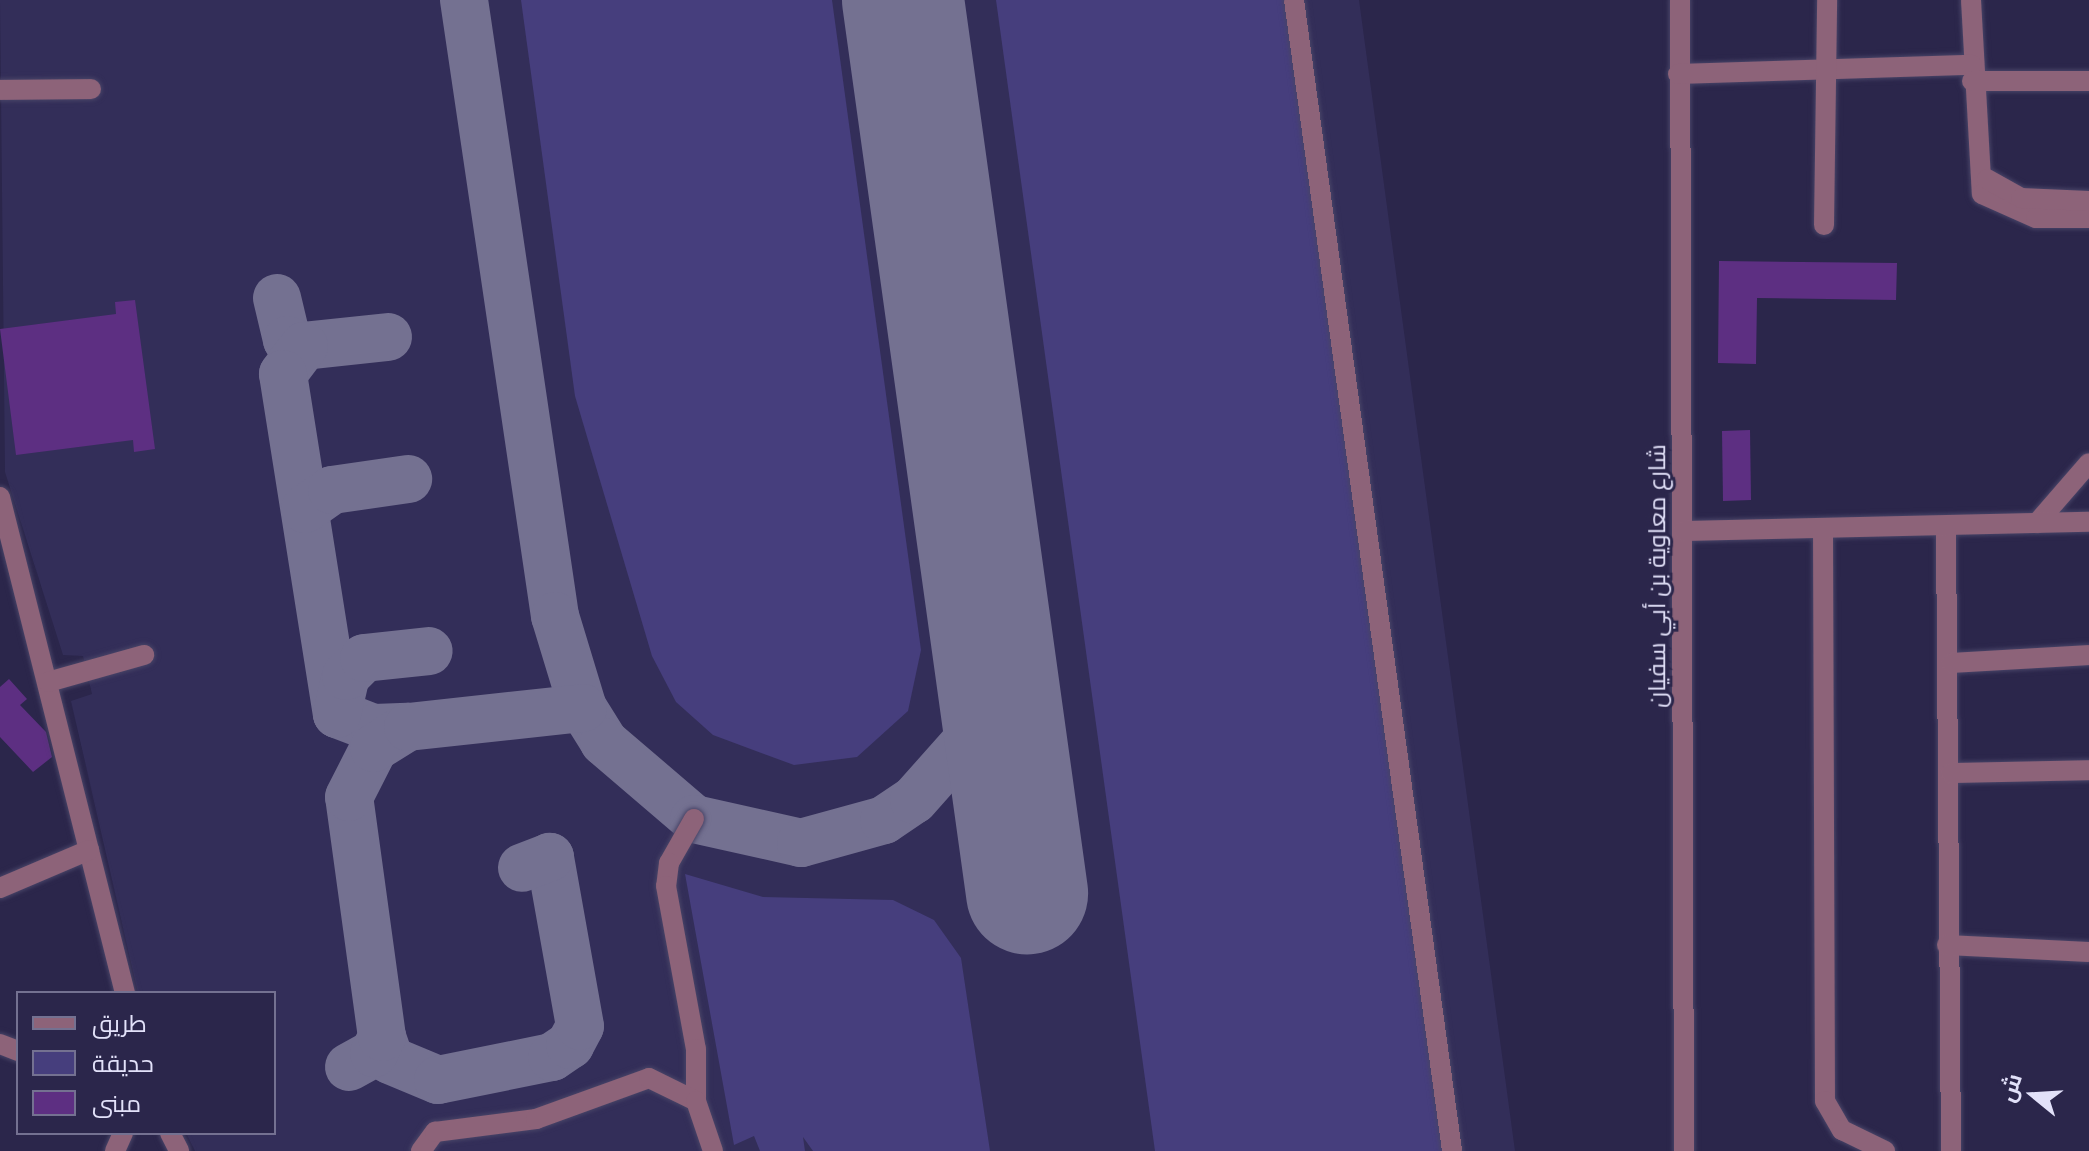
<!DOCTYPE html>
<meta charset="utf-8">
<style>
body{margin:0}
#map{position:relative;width:2089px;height:1151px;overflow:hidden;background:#2b264b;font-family:"Public Sans",Cairo,sans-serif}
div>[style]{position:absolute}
.built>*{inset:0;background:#332e59}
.green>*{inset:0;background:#463e7d}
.taxiway>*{height:48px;margin:-24px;padding:0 24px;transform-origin:24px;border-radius:24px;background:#747191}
.runway>*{height:122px;margin:-61px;padding:0 61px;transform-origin:61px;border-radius:61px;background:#747191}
.building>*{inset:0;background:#5d2f82}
.roads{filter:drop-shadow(0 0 2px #484467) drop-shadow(0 0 2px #484467)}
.minor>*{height:20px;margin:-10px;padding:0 10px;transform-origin:10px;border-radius:10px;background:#8d6379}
span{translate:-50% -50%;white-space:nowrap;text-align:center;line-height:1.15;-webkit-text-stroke:6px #2b264b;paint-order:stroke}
.street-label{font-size:24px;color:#e2e1f9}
.legend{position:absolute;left:16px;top:991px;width:260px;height:144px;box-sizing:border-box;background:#2b264b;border:2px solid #747191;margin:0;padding:10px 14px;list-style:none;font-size:24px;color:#e2e1f9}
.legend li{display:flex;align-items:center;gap:16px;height:40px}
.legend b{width:40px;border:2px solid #747191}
.north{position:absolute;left:1993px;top:1055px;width:80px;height:80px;-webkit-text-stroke:6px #2b264b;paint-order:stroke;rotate:288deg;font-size:22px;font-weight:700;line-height:32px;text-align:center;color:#e2e1f9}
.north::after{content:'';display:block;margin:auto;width:28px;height:36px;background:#e2e1f9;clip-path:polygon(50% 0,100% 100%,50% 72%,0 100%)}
</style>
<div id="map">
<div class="built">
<i style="clip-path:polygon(0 0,1359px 0,1515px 1151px,195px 1151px,186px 1133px,274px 1133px,274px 993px,138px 993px,71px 701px,92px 694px,83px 656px,63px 655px,5px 472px)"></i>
</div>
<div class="green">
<i style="clip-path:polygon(521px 0,832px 0,921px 650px,908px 711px,857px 757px,794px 765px,713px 735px,676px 702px,652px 656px,575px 396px)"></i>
<i style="clip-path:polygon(996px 0,1290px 0,1449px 1151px,1155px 1151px)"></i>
<i style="clip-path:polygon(685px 874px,763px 897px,893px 900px,934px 920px,961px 958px,990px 1151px,813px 1151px,803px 1137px,805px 1151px,760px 1151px,754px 1136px,734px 1145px)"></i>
</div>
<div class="taxiway">
<i style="left:464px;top:0;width:623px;rotate:81.6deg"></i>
<i style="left:555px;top:616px;width:96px;rotate:73.1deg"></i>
<i style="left:583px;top:708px;width:40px;rotate:58deg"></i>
<i style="left:604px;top:742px;width:118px;rotate:40.5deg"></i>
<i style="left:694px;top:819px;width:110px;rotate:12.6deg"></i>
<i style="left:801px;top:843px;width:86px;rotate:-15.5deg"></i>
<i style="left:884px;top:820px;width:36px;rotate:-34deg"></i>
<i style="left:914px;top:800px;width:83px;rotate:-48.4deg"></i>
<i style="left:969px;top:738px;width:97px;rotate:-76.3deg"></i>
<i style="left:277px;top:298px;width:43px;rotate:76.6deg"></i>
<i style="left:287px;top:340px;width:18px;rotate:19deg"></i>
<i style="left:388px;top:337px;width:84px;rotate:173.9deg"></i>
<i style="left:304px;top:346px;width:35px;rotate:127deg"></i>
<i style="left:283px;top:374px;width:344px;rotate:81deg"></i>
<i style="left:337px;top:714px;width:40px;rotate:21deg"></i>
<i style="left:374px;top:728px;width:34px;rotate:-2deg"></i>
<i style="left:305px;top:509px;width:33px;rotate:-35deg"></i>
<i style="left:332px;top:490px;width:77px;rotate:-8.2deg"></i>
<i style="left:337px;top:714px;width:39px;rotate:-77deg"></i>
<i style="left:346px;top:676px;width:25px;rotate:-45deg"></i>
<i style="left:364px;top:658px;width:65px;rotate:-6.1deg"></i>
<i style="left:382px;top:1037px;width:24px;rotate:71deg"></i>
<i style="left:390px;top:1060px;width:52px;rotate:22.6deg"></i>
<i style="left:438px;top:1080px;width:116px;rotate:-11.4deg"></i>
<i style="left:552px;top:1057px;width:22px;rotate:-34deg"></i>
<i style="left:570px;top:1045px;width:21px;rotate:-62deg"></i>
<i style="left:580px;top:1026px;width:172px;rotate:-100.1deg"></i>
<i style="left:550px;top:857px;width:30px;rotate:159deg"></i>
<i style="left:349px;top:1067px;width:29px;rotate:-29deg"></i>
<i style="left:374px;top:1053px;width:18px;rotate:-63deg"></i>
<i style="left:382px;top:1037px;width:242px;rotate:-97.8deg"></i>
<i style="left:349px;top:797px;width:55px;rotate:-63deg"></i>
<i style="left:374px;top:748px;width:40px;rotate:-32deg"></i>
<i style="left:408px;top:727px;width:176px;rotate:-6.2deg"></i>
</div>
<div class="runway">
<i style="left:903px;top:0;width:902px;rotate:82.09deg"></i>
</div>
<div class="building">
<i style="clip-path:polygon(1719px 261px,1897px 263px,1896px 300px,1757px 298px,1756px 364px,1718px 363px)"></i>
<i style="clip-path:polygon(135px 300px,155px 449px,134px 452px,133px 440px,16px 455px,0 329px,116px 314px,115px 302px)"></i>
<i style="clip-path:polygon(1750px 430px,1751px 500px,1723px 501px,1722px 431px)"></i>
<i style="clip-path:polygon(9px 679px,27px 699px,20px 705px,46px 732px,52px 757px,33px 772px,0 737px,0 687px)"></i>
</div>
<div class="roads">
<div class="minor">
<i style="left:1294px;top:0;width:1162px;rotate:82.18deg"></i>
<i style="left:1680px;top:0;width:1151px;rotate:89.8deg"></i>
<i style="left:1971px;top:0;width:194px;rotate:86.8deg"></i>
<i style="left:1982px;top:194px;width:59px;rotate:24deg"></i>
<i style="left:2036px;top:218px;width:53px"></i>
<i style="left:1678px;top:74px;width:294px;rotate:-1.8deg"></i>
<i style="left:1972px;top:81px;width:117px"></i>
<i style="left:0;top:90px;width:91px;rotate:-0.6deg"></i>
<i style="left:1987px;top:179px;width:39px;rotate:29deg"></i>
<i style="left:2021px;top:198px;width:68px;rotate:2.5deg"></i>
<i style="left:1824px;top:225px;width:225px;rotate:-89.2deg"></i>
<i style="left:0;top:497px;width:512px;rotate:75.86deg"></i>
<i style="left:2037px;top:523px;width:79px;rotate:-49.1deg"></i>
<i style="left:1823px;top:530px;width:571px;rotate:89.8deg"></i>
<i style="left:1825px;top:1101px;width:34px;rotate:60deg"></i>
<i style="left:1842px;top:1130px;width:48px;rotate:26deg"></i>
<i style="left:1946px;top:530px;width:621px;rotate:89.54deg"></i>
<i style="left:1684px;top:531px;width:405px;rotate:-1.3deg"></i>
<i style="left:1952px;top:663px;width:137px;rotate:-3.3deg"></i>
<i style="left:48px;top:682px;width:100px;rotate:-15.7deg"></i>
<i style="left:1951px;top:773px;width:138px;rotate:-1.2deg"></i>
<i style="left:694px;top:819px;width:51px;rotate:119.6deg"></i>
<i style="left:669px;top:863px;width:23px;rotate:97deg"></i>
<i style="left:666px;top:886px;width:166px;rotate:79.6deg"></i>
<i style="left:696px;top:1049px;width:52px;rotate:90deg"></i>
<i style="left:0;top:888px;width:97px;rotate:-23.1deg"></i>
<i style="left:1947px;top:945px;width:142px;rotate:2.8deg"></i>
<i style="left:0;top:1044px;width:19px;rotate:21deg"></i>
<i style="left:170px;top:1133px;width:20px;rotate:63deg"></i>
<i style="left:115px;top:1151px;width:20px;rotate:-66deg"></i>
<i style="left:421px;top:1151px;width:24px;rotate:-54deg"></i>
<i style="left:435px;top:1132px;width:102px;rotate:-7.3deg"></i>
<i style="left:536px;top:1119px;width:120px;rotate:-19.9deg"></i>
<i style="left:649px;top:1078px;width:52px;rotate:26.1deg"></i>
<i style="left:696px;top:1101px;width:53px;rotate:71.2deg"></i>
</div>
</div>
<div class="street-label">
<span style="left:1657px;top:576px;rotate:-90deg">شارع معاوية بن أبي سفيان</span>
</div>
<ul class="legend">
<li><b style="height:10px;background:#8d6379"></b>طريق</li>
<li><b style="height:22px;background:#463e7d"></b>حديقة</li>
<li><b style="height:22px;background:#5d2f82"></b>مبنى</li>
</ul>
<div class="north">ش</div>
</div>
